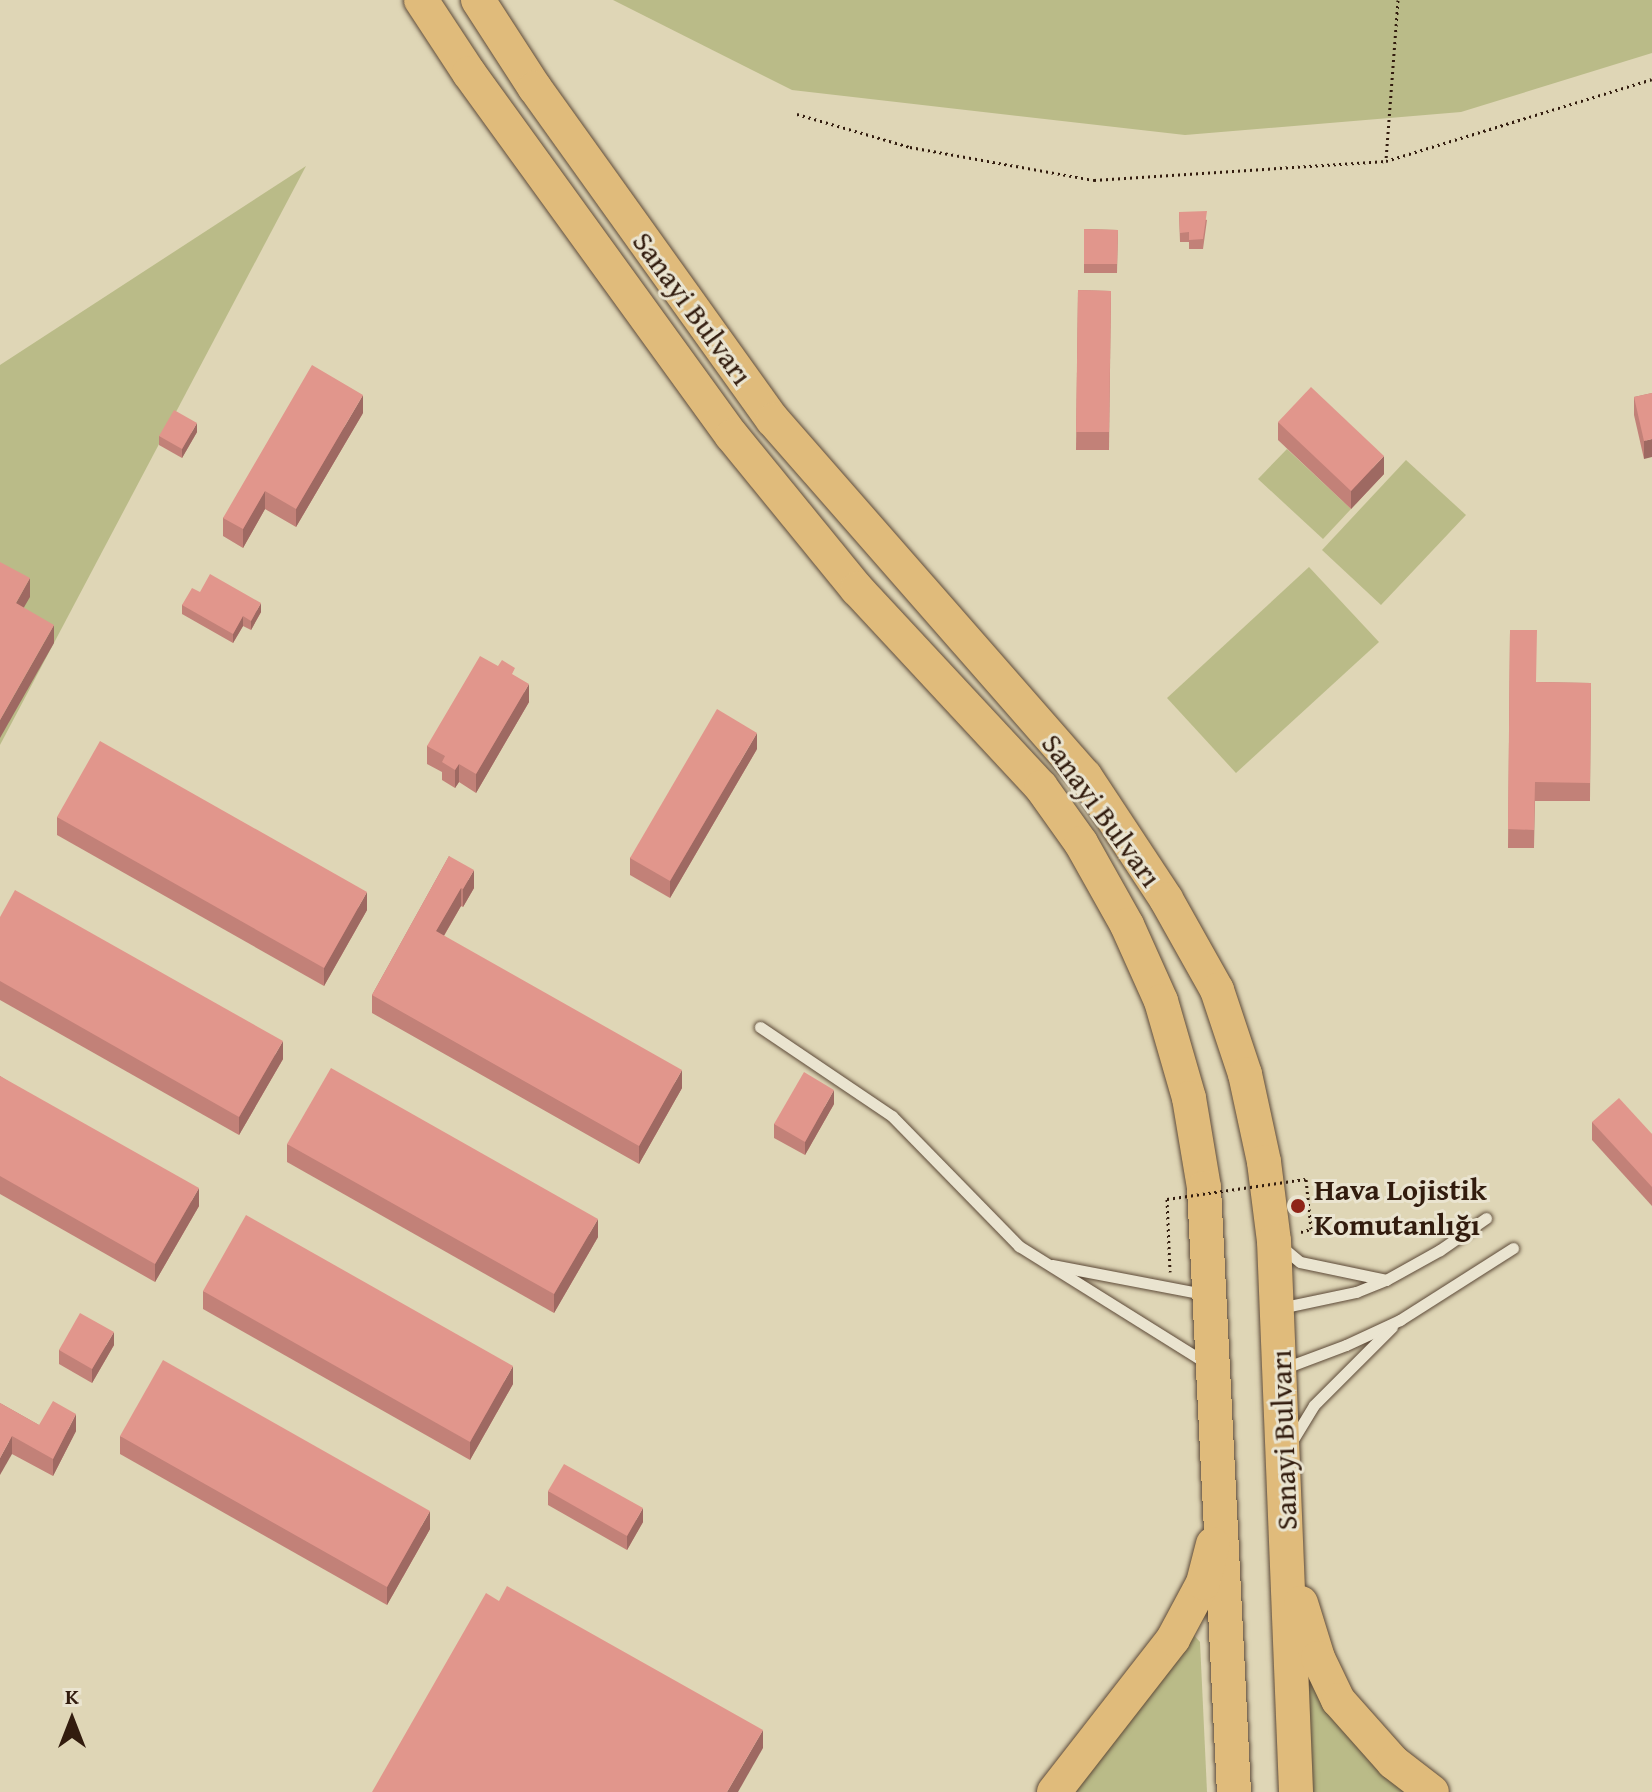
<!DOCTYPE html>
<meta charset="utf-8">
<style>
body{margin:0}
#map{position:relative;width:1652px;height:1792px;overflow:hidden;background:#dfd6b6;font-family:"Gentium Book Plus",serif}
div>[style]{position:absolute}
.green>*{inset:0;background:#babb88}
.path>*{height:3px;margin-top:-1.5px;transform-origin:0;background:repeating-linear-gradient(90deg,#321c0e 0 2px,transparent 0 6px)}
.roads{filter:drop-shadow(0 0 2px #5d4a38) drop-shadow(0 0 2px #5d4a38)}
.service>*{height:11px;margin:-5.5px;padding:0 5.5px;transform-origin:5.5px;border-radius:5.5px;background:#eae4d0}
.primary>*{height:34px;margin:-17px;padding:0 17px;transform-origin:17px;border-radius:17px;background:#e0bb7b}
.path-bridge>*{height:3px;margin-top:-1.5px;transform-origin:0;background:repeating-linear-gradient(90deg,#321c0e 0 2px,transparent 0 6px)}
.wall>*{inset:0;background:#c28178}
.shaded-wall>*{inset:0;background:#9e6962}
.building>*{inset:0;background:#e1968c}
.dots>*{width:22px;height:22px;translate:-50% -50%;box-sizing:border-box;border:4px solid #eae4d0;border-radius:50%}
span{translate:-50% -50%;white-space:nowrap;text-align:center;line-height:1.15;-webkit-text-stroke:6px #eae4d0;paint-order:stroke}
.street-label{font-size:30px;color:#321c0e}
.poi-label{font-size:30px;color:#321c0e;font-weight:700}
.left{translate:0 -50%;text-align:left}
.north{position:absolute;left:32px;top:1680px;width:80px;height:80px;-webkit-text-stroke:6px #eae4d0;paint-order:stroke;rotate:0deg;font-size:22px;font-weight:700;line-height:32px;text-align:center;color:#321c0e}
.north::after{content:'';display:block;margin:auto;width:28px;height:36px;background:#321c0e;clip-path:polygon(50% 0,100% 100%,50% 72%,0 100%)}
</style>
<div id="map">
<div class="green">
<i style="clip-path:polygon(613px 0,1652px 0,1652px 53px,1461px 112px,1185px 135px,792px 90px)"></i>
<i style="clip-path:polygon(306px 166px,0 745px,0 365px)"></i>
<i style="clip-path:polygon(1287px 449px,1351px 509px,1323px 539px,1258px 479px)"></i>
<i style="clip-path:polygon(1406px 460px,1466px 515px,1381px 605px,1322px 550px)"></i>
<i style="clip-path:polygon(1309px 567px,1379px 642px,1236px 773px,1167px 698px)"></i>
<i style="clip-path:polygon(1192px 1633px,1200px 1642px,1207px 1792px,1068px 1792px)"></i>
<i style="clip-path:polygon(1306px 1657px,1409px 1792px,1309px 1792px)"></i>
</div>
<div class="path">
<i style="left:1398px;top:0;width:161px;rotate:94.3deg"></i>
<i style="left:1386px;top:161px;width:278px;rotate:-17.1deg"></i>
<i style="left:797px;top:114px;width:118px;rotate:16.3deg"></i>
<i style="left:910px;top:147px;width:187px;rotate:10.2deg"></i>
<i style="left:1094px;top:180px;width:293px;rotate:-3.7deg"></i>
<i style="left:1167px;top:1199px;width:73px;rotate:87.6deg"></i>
<i style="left:1301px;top:1232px;width:10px;rotate:-17deg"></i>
<i style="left:1311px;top:1229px;width:50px;rotate:-95.7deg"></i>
</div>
<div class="roads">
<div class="service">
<i style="left:760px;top:1027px;width:159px;rotate:34deg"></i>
<i style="left:892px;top:1116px;width:182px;rotate:45.7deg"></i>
<i style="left:1019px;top:1246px;width:223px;rotate:32deg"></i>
<i style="left:1282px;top:1247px;width:23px;rotate:40deg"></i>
<i style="left:1300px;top:1262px;width:88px;rotate:11.8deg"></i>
<i style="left:1052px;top:1265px;width:155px;rotate:10.8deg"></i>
<i style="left:1280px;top:1308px;width:78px;rotate:-11.9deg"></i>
<i style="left:1356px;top:1292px;width:32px;rotate:-22deg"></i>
<i style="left:1386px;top:1280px;width:62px;rotate:-29.1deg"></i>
<i style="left:1440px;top:1250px;width:56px;rotate:-34.8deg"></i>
<i style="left:1282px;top:1369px;width:68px;rotate:-20.6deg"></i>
<i style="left:1346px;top:1345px;width:60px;rotate:-24.8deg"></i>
<i style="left:1400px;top:1320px;width:134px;rotate:-32.5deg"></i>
<i style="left:1291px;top:1443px;width:44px;rotate:-58.8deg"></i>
<i style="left:1314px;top:1405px;width:110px;rotate:-45deg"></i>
</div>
<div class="primary">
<i style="left:421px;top:0;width:87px;rotate:56.7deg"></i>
<i style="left:469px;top:73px;width:448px;rotate:54.1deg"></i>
<i style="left:732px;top:436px;width:198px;rotate:50.8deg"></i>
<i style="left:857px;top:589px;width:270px;rotate:47.1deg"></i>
<i style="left:1041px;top:787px;width:69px;rotate:54.5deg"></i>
<i style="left:1081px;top:843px;width:94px;rotate:60.7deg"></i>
<i style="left:1127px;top:925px;width:83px;rotate:65.9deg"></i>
<i style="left:1161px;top:1001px;width:101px;rotate:73.9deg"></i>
<i style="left:1189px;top:1098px;width:91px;rotate:80.5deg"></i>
<i style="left:1204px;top:1188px;width:605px;rotate:87.16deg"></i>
<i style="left:478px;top:0;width:105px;rotate:57.1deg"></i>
<i style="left:535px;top:88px;width:408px;rotate:54.4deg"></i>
<i style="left:773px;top:420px;width:473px;rotate:48.8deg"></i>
<i style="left:1085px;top:776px;width:147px;rotate:56.6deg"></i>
<i style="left:1166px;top:899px;width:104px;rotate:60.7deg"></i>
<i style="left:1217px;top:990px;width:89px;rotate:71.6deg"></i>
<i style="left:1245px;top:1074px;width:90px;rotate:77.8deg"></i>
<i style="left:1264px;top:1162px;width:80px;rotate:82.8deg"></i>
<i style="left:1274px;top:1241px;width:551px;rotate:87.71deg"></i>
<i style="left:1301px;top:1603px;width:58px;rotate:72.8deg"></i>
<i style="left:1318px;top:1658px;width:47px;rotate:64.5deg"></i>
<i style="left:1338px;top:1700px;width:83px;rotate:48.4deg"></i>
<i style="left:1393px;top:1762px;width:49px;rotate:37.6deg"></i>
<i style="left:1054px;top:1792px;width:194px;rotate:-52.1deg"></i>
<i style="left:1173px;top:1639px;width:64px;rotate:-61.8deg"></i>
<i style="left:1203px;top:1583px;width:40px;rotate:-75.6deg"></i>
</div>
</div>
<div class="path-bridge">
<i style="left:1167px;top:1199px;width:140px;rotate:-8.2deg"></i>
</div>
<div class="wall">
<i style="clip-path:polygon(1179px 212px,1207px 220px,1203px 249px,1189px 249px,1189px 242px,1180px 242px)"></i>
<i style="clip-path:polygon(1084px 229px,1118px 230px,1117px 273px,1084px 273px)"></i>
<i style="clip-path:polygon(1078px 290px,1111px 291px,1109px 450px,1076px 450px)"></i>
<i style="clip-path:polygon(1652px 393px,1644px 459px,1634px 415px,1634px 397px)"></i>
<i style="clip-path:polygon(363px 413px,296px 527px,265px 509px,243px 548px,223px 536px,223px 518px)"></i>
<i style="clip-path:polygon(1278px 422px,1384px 474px,1351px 509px,1278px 440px)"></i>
<i style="clip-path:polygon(197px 432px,182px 458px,159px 445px,159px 436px)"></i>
<i style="clip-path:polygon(200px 592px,261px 612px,251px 630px,243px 626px,233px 643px,182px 614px,182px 605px)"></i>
<i style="clip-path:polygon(1510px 630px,1536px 682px,1591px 683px,1590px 801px,1535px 801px,1534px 848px,1508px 848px)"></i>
<i style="clip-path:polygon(515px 676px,529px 702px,476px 793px,459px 782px,455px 788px,442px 780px,442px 772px,427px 764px,427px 746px)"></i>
<i style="clip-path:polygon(757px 749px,670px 898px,630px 875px,630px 858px)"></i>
<i style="clip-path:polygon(57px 817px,367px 910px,324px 986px,57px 835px)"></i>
<i style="clip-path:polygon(449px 856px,474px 888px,463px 907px,461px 906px,444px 936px,682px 1088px,639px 1164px,372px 1013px,372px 995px)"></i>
<i style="clip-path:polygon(0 917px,283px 1059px,239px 1135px,0 1000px)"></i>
<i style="clip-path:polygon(0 1076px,199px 1206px,155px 1282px,0 1194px)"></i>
<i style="clip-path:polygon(834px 1104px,805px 1155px,774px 1138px,774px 1124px)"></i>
<i style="clip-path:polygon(1592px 1122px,1652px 1134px,1652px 1206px,1592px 1140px)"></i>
<i style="clip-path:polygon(287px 1144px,598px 1237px,554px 1313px,287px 1162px)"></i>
<i style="clip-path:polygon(203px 1291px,513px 1384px,470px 1460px,203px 1309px)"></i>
<i style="clip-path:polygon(114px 1345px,92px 1383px,59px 1364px,59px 1350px)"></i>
<i style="clip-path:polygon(0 1403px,39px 1425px,76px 1431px,53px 1476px,12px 1454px)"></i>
<i style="clip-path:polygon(120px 1436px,430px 1529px,387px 1605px,120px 1454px)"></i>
<i style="clip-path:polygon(548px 1491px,643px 1522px,627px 1550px,548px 1505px)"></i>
</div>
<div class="shaded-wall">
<i style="clip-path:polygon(363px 395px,363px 413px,296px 527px,296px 509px)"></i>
<i style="clip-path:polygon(197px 423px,197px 432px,182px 458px,182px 449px)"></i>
<i style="clip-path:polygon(1652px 439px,1652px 457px,1644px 459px,1644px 441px)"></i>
<i style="clip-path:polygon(1384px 456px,1384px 474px,1351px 509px,1351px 491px)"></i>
<i style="clip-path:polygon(265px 491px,265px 509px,243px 548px,243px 529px)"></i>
<i style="clip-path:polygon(30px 578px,30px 597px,16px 621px,16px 603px)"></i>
<i style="clip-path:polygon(261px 603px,261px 612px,251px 630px,251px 621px)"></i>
<i style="clip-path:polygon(243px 616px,243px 626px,233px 643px,233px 634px)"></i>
<i style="clip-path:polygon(54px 625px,54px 643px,0 738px,0 720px)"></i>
<i style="clip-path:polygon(529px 684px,529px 702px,476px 793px,476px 774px)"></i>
<i style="clip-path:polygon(757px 733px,757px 749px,670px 898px,670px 881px)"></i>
<i style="clip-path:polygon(459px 764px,459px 782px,455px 788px,455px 770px)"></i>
<i style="clip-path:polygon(474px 870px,474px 888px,463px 907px,463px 889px)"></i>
<i style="clip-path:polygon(461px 888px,461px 906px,436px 949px,436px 931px)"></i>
<i style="clip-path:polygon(367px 892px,367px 910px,324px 986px,324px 968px)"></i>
<i style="clip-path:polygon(283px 1041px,283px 1059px,239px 1135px,239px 1117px)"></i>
<i style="clip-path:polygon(682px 1070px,682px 1088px,639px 1164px,639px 1146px)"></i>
<i style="clip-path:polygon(834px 1090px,834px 1104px,805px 1155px,805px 1142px)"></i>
<i style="clip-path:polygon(199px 1188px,199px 1206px,155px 1282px,155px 1264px)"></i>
<i style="clip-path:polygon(598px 1219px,598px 1237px,554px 1313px,554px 1294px)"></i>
<i style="clip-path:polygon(114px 1332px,114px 1345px,92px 1383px,92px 1369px)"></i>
<i style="clip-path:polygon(513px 1366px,513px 1384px,470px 1460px,470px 1442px)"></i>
<i style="clip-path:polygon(76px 1414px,76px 1431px,53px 1476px,53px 1459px)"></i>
<i style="clip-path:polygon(12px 1436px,12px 1454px,0 1475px,0 1458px)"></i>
<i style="clip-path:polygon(643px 1508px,643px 1522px,627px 1550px,627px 1536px)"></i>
<i style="clip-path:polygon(430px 1511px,430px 1529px,387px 1605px,387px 1587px)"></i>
<i style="clip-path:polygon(763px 1730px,763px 1748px,738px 1792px,727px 1792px)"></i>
</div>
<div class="building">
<i style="clip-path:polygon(1207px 211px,1203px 239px,1189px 240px,1189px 232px,1180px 233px,1179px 212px)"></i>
<i style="clip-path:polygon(1084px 229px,1118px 230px,1117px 264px,1084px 264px)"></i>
<i style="clip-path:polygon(1078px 290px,1111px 291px,1109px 432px,1076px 432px)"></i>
<i style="clip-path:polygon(312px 365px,363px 395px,296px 509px,265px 491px,243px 529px,223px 518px)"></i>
<i style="clip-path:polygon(1311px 387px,1384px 456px,1351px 491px,1278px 422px)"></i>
<i style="clip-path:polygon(1652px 393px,1652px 439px,1644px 441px,1634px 397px)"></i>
<i style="clip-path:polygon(174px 410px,197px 423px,182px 449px,159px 436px)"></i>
<i style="clip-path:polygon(0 562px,30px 578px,16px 603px,54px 625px,0 720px)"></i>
<i style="clip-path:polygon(210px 574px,261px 603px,251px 621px,243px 616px,233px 634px,182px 605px,192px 588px,200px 592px)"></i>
<i style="clip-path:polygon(1510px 630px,1537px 630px,1536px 682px,1591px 683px,1590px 783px,1535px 782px,1534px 830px,1508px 829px)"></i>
<i style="clip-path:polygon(480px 656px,498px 666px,502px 660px,515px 668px,512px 674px,529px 684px,476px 774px,459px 764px,455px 770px,442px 762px,445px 756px,427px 746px)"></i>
<i style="clip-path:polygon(717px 709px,757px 733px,670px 881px,630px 858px)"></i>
<i style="clip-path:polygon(100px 741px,367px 892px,324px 968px,57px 817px)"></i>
<i style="clip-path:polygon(449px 856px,474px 870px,463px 889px,461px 888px,436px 931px,682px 1070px,639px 1146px,372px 995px)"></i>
<i style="clip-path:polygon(15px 890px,283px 1041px,239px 1117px,0 981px,0 917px)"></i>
<i style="clip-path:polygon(331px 1068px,598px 1219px,554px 1294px,287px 1144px)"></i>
<i style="clip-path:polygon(804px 1072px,834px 1090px,805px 1142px,774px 1124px)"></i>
<i style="clip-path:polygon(0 1076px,199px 1188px,155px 1264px,0 1176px)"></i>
<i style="clip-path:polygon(1619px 1098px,1652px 1134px,1652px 1187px,1592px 1122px)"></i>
<i style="clip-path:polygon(246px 1215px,513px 1366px,470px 1442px,203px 1291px)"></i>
<i style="clip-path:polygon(80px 1313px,114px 1332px,92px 1369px,59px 1350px)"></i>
<i style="clip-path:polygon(163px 1360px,430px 1511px,387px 1587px,120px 1436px)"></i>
<i style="clip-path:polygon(53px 1401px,76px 1414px,53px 1459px,12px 1436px,0 1458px,0 1403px,39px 1425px)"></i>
<i style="clip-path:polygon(564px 1464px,643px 1508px,627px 1536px,548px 1491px)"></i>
<i style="clip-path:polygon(507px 1586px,763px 1730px,727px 1792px,372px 1792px,486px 1593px,499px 1601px)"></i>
</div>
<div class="dots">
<i style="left:1298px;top:1206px;background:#8f2418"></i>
</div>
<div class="street-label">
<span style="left:693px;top:308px;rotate:54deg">Sanayi Bulvarı</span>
<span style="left:1102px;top:810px;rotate:54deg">Sanayi Bulvarı</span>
<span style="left:1283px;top:1440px;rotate:-92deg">Sanayi Bulvarı</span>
</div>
<div class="poi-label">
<span class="left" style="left:1314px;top:1206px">Hava Lojistik<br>Komutanlığı</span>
</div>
<div class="north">K</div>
</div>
